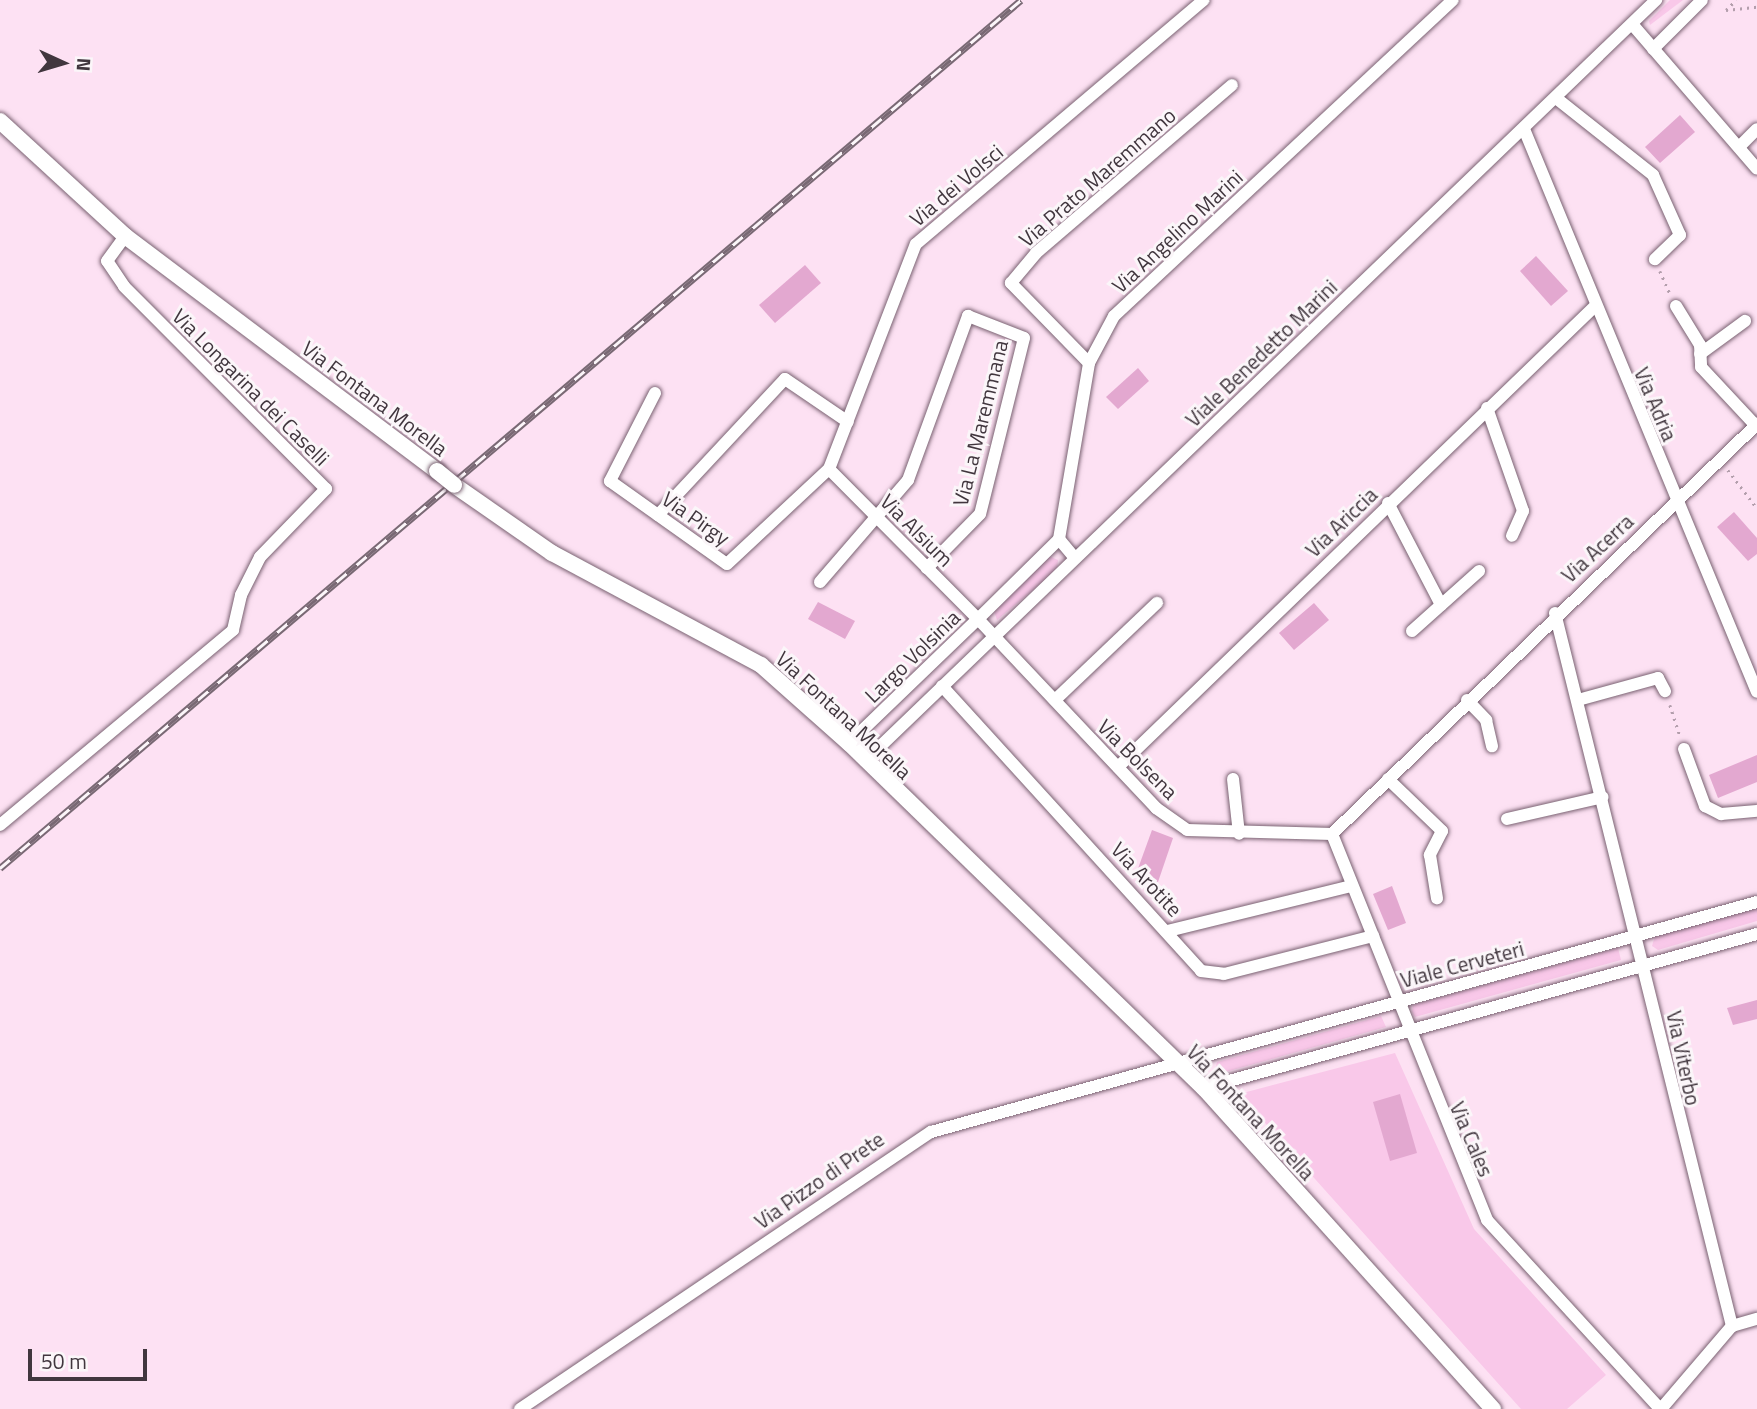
<!DOCTYPE html>
<style>
body{margin:0}
#map{position:relative;width:1757px;height:1409px;overflow:hidden;background:#fde1f3;font-family:"Titillium Web",sans-serif}
div>[style]{position:absolute}
.green>*{inset:0;background:#f9c8e9}
.water>*{inset:0;background:#e3a8d0}
.path>*{height:2.5px;margin-top:-1.25px;transform-origin:0;background:repeating-linear-gradient(90deg,#b39eac 0 2px,transparent 0 7px)}
.roads{filter:drop-shadow(0 0 2px #796171) drop-shadow(0 0 2px #796171)}
.minor>*{height:12px;margin:-6px;padding:0 6px;transform-origin:6px;border-radius:6px;background:#fff}
.tertiary>*{height:16px;margin:-8px;padding:0 8px;transform-origin:8px;border-radius:8px;background:#fff}
.rail>*{height:7px;margin-top:-3.5px;transform-origin:0;background:repeating-linear-gradient(90deg,#fbf6f9 0 13px,#796974 0 26px);box-sizing:border-box;border-block:2px solid #796974}
.bridges{filter:drop-shadow(0 0 2px #796171) drop-shadow(0 0 2px #796171)}
.tertiary-bridge>*{height:16px;margin:-8px;padding:0 8px;transform-origin:8px;border-radius:8px;background:#fff}
span{translate:-50% -50%;white-space:nowrap;text-align:center;line-height:1.15;-webkit-text-stroke:6px #fbf6f9;paint-order:stroke}
.street-label{font-size:21px;color:#41363e}
.north{position:absolute;left:28px;top:28px;width:70px;height:70px;-webkit-text-stroke:5px #fbf6f9;paint-order:stroke;rotate:94deg;font-size:19px;font-weight:700;line-height:28px;text-align:center;color:#41363e}
.north::after{content:'';display:block;margin:auto;width:24px;height:32px;background:#41363e;clip-path:polygon(50% 0,100% 100%,50% 72%,0 100%)}
.scale{position:absolute;left:28px;top:1349px;width:119px;height:32px;box-sizing:border-box;border:4px solid #41363e;border-top:0;padding-left:9px;font-size:21px;line-height:24px;white-space:nowrap;color:#41363e;-webkit-text-stroke:5px #fbf6f9;paint-order:stroke}
</style>
<div id="map">
<div class="green">
<i style="clip-path:polygon(1670px 0,1683px 0,1650px 25px,1649px 21px)"></i>
<i style="clip-path:polygon(1049px 556px,1058px 560px,1057px 570px,997px 620px,994px 611px)"></i>
<i style="clip-path:polygon(1757px 908px,1757px 921px,1658px 950px,1652px 946px,1655px 936px)"></i>
<i style="clip-path:polygon(1618px 948px,1621px 960px,1415px 1017px,1412px 1012px,1413px 1005px)"></i>
<i style="clip-path:polygon(1381px 1016px,1386px 1027px,1222px 1073px,1215px 1070px,1217px 1062px)"></i>
<i style="clip-path:polygon(1395px 1053px,1474px 1229px,1606px 1375px,1567px 1409px,1521px 1409px,1239px 1094px)"></i>
</div>
<div class="water">
<i style="clip-path:polygon(1680px 115px,1695px 132px,1660px 163px,1645px 147px)"></i>
<i style="clip-path:polygon(1536px 256px,1568px 291px,1551px 306px,1520px 271px)"></i>
<i style="clip-path:polygon(805px 265px,821px 283px,775px 323px,759px 305px)"></i>
<i style="clip-path:polygon(1138px 368px,1149px 381px,1118px 409px,1106px 397px)"></i>
<i style="clip-path:polygon(1734px 512px,1757px 538px,1757px 554px,1748px 561px,1717px 527px)"></i>
<i style="clip-path:polygon(818px 602px,855px 621px,845px 639px,808px 619px)"></i>
<i style="clip-path:polygon(1314px 603px,1329px 620px,1294px 650px,1279px 633px)"></i>
<i style="clip-path:polygon(1757px 755px,1757px 782px,1718px 798px,1709px 775px)"></i>
<i style="clip-path:polygon(1152px 830px,1173px 838px,1158px 882px,1136px 874px)"></i>
<i style="clip-path:polygon(1392px 886px,1406px 923px,1388px 930px,1373px 894px)"></i>
<i style="clip-path:polygon(1757px 1000px,1757px 1019px,1733px 1025px,1727px 1008px)"></i>
<i style="clip-path:polygon(1400px 1094px,1417px 1153px,1390px 1161px,1373px 1102px)"></i>
</div>
<div class="path">
<i style="left:1726px;top:10px;width:31px;rotate:-6deg"></i>
<i style="left:1726px;top:10px;width:14px;rotate:-45deg"></i>
<i style="left:1660px;top:271px;width:24px;rotate:66deg"></i>
<i style="left:1728px;top:470px;width:48px;rotate:52.7deg"></i>
<i style="left:1670px;top:705px;width:32px;rotate:72deg"></i>
</div>
<div class="roads">
<div class="minor">
<i style="left:1632px;top:24px;width:191px;rotate:49.2deg"></i>
<i style="left:1653px;top:49px;width:69px;rotate:-45deg"></i>
<i style="left:1556px;top:98px;width:124px;rotate:38.4deg"></i>
<i style="left:1653px;top:175px;width:66px;rotate:65.8deg"></i>
<i style="left:1680px;top:235px;width:35px;rotate:136deg"></i>
<i style="left:1524px;top:129px;width:609px;rotate:67.52deg"></i>
<i style="left:1739px;top:147px;width:25px;rotate:-45deg"></i>
<i style="left:1676px;top:306px;width:46px;rotate:58.4deg"></i>
<i style="left:1700px;top:345px;width:22px;rotate:87deg"></i>
<i style="left:1701px;top:367px;width:79px;rotate:47deg"></i>
<i style="left:1700px;top:354px;width:56px;rotate:-36.3deg"></i>
<i style="left:1089px;top:363px;width:112px;rotate:-134.3deg"></i>
<i style="left:1011px;top:283px;width:39px;rotate:-50deg"></i>
<i style="left:1036px;top:253px;width:258px;rotate:-40.6deg"></i>
<i style="left:655px;top:393px;width:99px;rotate:117.1deg"></i>
<i style="left:610px;top:481px;width:143px;rotate:35.4deg"></i>
<i style="left:727px;top:564px;width:139px;rotate:-43deg"></i>
<i style="left:829px;top:469px;width:241px;rotate:-68.9deg"></i>
<i style="left:916px;top:244px;width:377px;rotate:-40.3deg"></i>
<i style="left:1487px;top:408px;width:109px;rotate:70.7deg"></i>
<i style="left:1523px;top:511px;width:27px;rotate:114deg"></i>
<i style="left:829px;top:469px;width:211px;rotate:45.2deg"></i>
<i style="left:978px;top:619px;width:114px;rotate:-44.6deg"></i>
<i style="left:1388px;top:503px;width:115px;rotate:62.5deg"></i>
<i style="left:658px;top:515px;width:186px;rotate:-47deg"></i>
<i style="left:785px;top:379px;width:76px;rotate:34.3deg"></i>
<i style="left:1074px;top:557px;width:23px;rotate:-130deg"></i>
<i style="left:1059px;top:539px;width:179px;rotate:-80.3deg"></i>
<i style="left:1089px;top:363px;width:53px;rotate:-62deg"></i>
<i style="left:1114px;top:316px;width:463px;rotate:-43deg"></i>
<i style="left:820px;top:582px;width:135px;rotate:-49.2deg"></i>
<i style="left:908px;top:480px;width:175px;rotate:-69.9deg"></i>
<i style="left:968px;top:316px;width:60px;rotate:21.4deg"></i>
<i style="left:1024px;top:338px;width:181px;rotate:104deg"></i>
<i style="left:980px;top:514px;width:76px;rotate:134.5deg"></i>
<i style="left:1555px;top:613px;width:735px;rotate:76.06deg"></i>
<i style="left:1412px;top:631px;width:90px;rotate:-41.8deg"></i>
<i style="left:942px;top:686px;width:385px;rotate:47.7deg"></i>
<i style="left:1201px;top:971px;width:23px;rotate:7deg"></i>
<i style="left:1224px;top:974px;width:154px;rotate:-14.3deg"></i>
<i style="left:1055px;top:700px;width:141px;rotate:-43.6deg"></i>
<i style="left:1467px;top:700px;width:28px;rotate:46deg"></i>
<i style="left:1486px;top:720px;width:27px;rotate:77deg"></i>
<i style="left:1578px;top:700px;width:83px;rotate:-15.4deg"></i>
<i style="left:1658px;top:678px;width:15px;rotate:62deg"></i>
<i style="left:849px;top:743px;width:179px;rotate:-43.9deg"></i>
<i style="left:978px;top:619px;width:260px;rotate:46.7deg"></i>
<i style="left:1156px;top:808px;width:38px;rotate:35deg"></i>
<i style="left:1187px;top:830px;width:145px;rotate:1.6deg"></i>
<i style="left:1684px;top:749px;width:61px;rotate:69.8deg"></i>
<i style="left:1705px;top:806px;width:18px;rotate:27deg"></i>
<i style="left:1721px;top:814px;width:36px;rotate:-5deg"></i>
<i style="left:865px;top:761px;width:1098px;rotate:-43.89deg"></i>
<i style="left:1118px;top:767px;width:662px;rotate:-44.02deg"></i>
<i style="left:1233px;top:779px;width:55px;rotate:83.8deg"></i>
<i style="left:1388px;top:779px;width:75px;rotate:43.9deg"></i>
<i style="left:1442px;top:831px;width:27px;rotate:117deg"></i>
<i style="left:1430px;top:855px;width:44px;rotate:80.8deg"></i>
<i style="left:1507px;top:819px;width:98px;rotate:-12.9deg"></i>
<i style="left:0;top:825px;width:304px;rotate:-39.9deg"></i>
<i style="left:233px;top:630px;width:36px;rotate:-77deg"></i>
<i style="left:241px;top:595px;width:42px;rotate:-63.4deg"></i>
<i style="left:260px;top:557px;width:95px;rotate:-45.9deg"></i>
<i style="left:326px;top:489px;width:286px;rotate:-134.9deg"></i>
<i style="left:124px;top:286px;width:30px;rotate:-124deg"></i>
<i style="left:107px;top:261px;width:31px;rotate:-54deg"></i>
<i style="left:1332px;top:834px;width:416px;rotate:68.1deg"></i>
<i style="left:1487px;top:1220px;width:256px;rotate:47.5deg"></i>
<i style="left:1332px;top:834px;width:591px;rotate:-43.97deg"></i>
<i style="left:1168px;top:931px;width:188px;rotate:-13.8deg"></i>
<i style="left:1204px;top:1088px;width:574px;rotate:-15.56deg"></i>
<i style="left:520px;top:1409px;width:496px;rotate:-34deg"></i>
<i style="left:931px;top:1132px;width:857px;rotate:-15.56deg"></i>
<i style="left:1661px;top:1409px;width:109px;rotate:-49.5deg"></i>
<i style="left:1732px;top:1326px;width:26px;rotate:-16deg"></i>
</div>
<div class="tertiary">
<i style="left:0;top:121px;width:170px;rotate:42.6deg"></i>
<i style="left:125px;top:236px;width:391px;rotate:37deg"></i>
<i style="left:454px;top:485px;width:119px;rotate:34.8deg"></i>
<i style="left:552px;top:553px;width:237px;rotate:28.2deg"></i>
<i style="left:761px;top:665px;width:118px;rotate:41.6deg"></i>
<i style="left:849px;top:743px;width:495px;rotate:44.2deg"></i>
<i style="left:1204px;top:1088px;width:432px;rotate:48deg"></i>
</div>
</div>
<div class="rail">
<i style="left:0;top:868px;width:1340px;rotate:-40.37deg"></i>
</div>
<div class="bridges">
<div class="tertiary-bridge">
<i style="left:437px;top:471px;width:22px;rotate:39deg"></i>
</div>
</div>
<div class="street-label">
<span style="left:1097px;top:177px;rotate:-41deg">Via Prato Maremmano</span>
<span style="left:956px;top:185px;rotate:-40deg">Via dei Volsci</span>
<span style="left:1177px;top:231px;rotate:-43deg">Via Angelino Marini</span>
<span style="left:1261px;top:353px;rotate:-44deg">Viale Benedetto Marini</span>
<span style="left:251px;top:387px;rotate:45deg">Via Longarina dei Caselli</span>
<span style="left:375px;top:398px;rotate:37deg">Via Fontana Morella</span>
<span style="left:1656px;top:404px;rotate:67deg">Via Adria</span>
<span style="left:980px;top:423px;rotate:-76deg">Via La Maremmana</span>
<span style="left:696px;top:518px;rotate:35deg">Via Pirgy</span>
<span style="left:1341px;top:522px;rotate:-44deg">Via Ariccia</span>
<span style="left:917px;top:530px;rotate:45deg">Via Alsium</span>
<span style="left:1597px;top:548px;rotate:-43deg">Via Acerra</span>
<span style="left:912px;top:656px;rotate:-44deg">Largo Volsinia</span>
<span style="left:844px;top:715px;rotate:43deg">Via Fontana Morella</span>
<span style="left:1138px;top:759px;rotate:45deg">Via Bolsena</span>
<span style="left:1147px;top:879px;rotate:47deg">Via Arotite</span>
<span style="left:1462px;top:964px;rotate:-15deg">Viale Cerveteri</span>
<span style="left:1684px;top:1058px;rotate:78deg">Via Viterbo</span>
<span style="left:1251px;top:1112px;rotate:47deg">Via Fontana Morella</span>
<span style="left:1472px;top:1139px;rotate:67deg">Via Cales</span>
<span style="left:819px;top:1180px;rotate:-35deg">Via Pizzo di Prete</span>
</div>
<div class="north">N</div>
<div class="scale">50 m</div>
</div>
